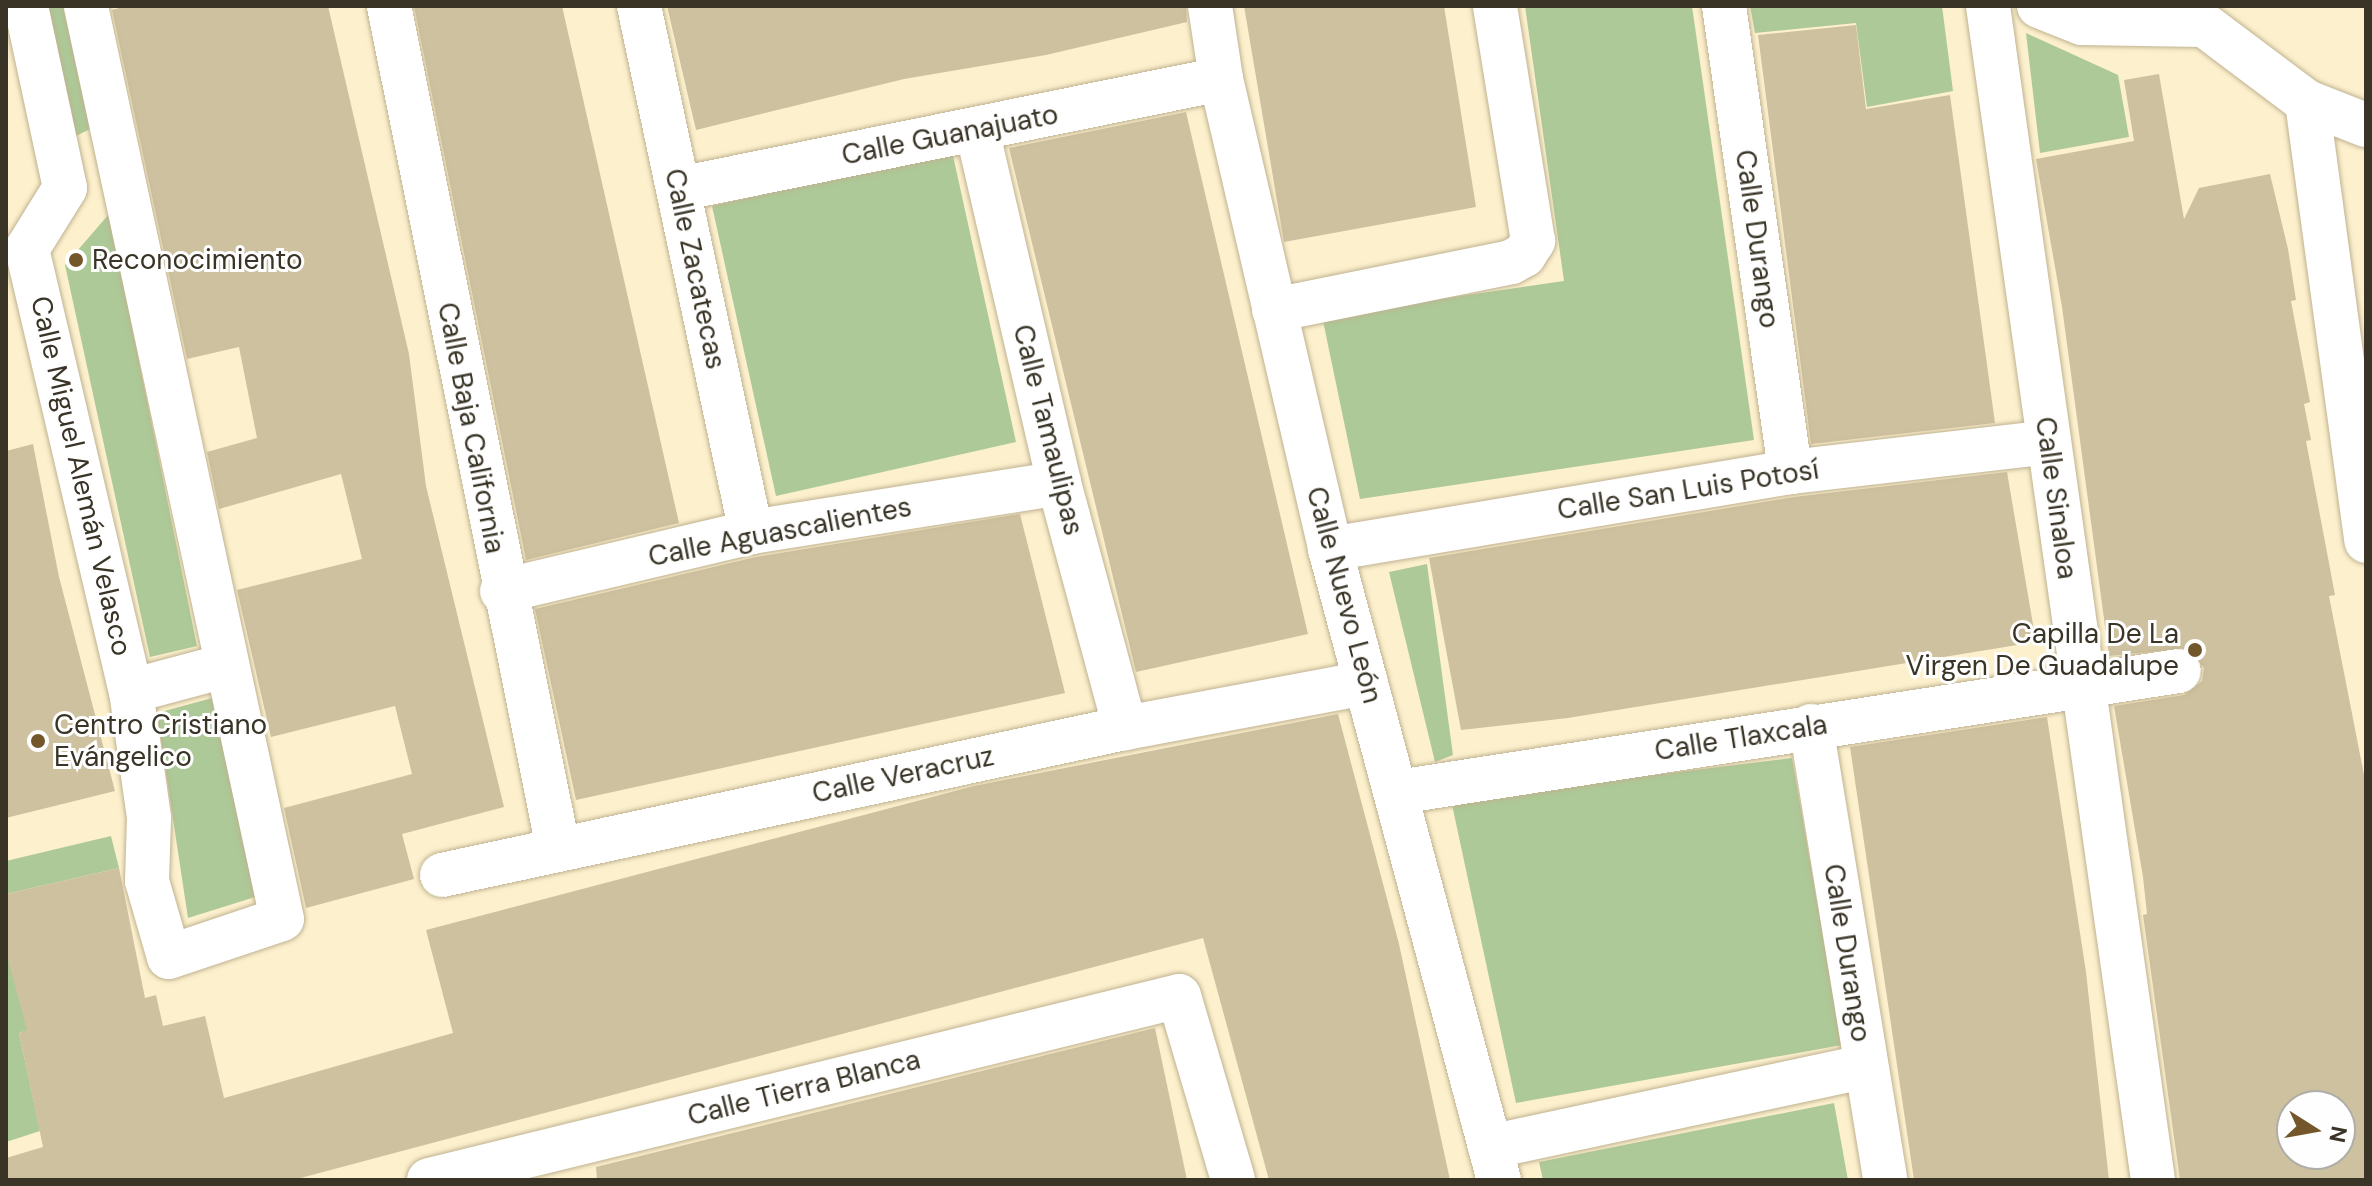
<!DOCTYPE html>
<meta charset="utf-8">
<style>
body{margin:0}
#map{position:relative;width:2372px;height:1186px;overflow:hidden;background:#fdf0cd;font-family:"DM Sans",sans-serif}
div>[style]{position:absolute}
.green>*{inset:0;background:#adc997}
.building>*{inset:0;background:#cec19f}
.roads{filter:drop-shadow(0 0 2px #bfb291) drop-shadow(0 0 2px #bfb291)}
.minor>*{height:44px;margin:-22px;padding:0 22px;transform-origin:22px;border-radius:22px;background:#fff}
.tertiary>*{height:44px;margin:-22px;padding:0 22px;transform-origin:22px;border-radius:22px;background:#fff}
.dots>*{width:22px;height:22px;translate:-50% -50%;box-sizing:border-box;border:4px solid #fefefe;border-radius:50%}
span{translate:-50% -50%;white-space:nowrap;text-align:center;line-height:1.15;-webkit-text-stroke:6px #fefefe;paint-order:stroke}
.street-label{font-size:28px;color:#393426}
.poi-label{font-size:28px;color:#393426}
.left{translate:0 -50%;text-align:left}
.right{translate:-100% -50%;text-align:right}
.frame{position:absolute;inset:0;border:8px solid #393426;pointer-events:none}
.north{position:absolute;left:2276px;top:1090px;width:80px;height:80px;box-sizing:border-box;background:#fefefe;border:2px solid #afada8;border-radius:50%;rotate:101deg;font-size:22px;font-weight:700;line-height:32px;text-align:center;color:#393426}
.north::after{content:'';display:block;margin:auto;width:28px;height:36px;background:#73572a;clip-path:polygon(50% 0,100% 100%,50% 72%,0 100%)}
</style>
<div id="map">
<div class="green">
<i style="clip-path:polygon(44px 6px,63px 6px,90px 129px,70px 139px)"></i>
<i style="clip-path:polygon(1525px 6px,1692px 6px,1754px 440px,1360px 499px,1322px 316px,1564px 281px)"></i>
<i style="clip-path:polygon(1750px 6px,1942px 6px,1953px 91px,1867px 107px,1856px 23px,1755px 33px)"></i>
<i style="clip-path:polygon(2026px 33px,2118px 75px,2129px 137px,2040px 153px)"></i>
<i style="clip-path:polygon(952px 151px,1016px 442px,776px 496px,712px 206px)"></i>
<i style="clip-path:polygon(109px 214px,197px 646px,150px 657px,65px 265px)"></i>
<i style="clip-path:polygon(1427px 564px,1453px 755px,1435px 762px,1389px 572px)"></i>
<i style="clip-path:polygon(216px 697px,262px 895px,188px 918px,157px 713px)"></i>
<i style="clip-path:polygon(1792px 758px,1842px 1045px,1516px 1103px,1451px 800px)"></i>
<i style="clip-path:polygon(111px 836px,119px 868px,6px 894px,6px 861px)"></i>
<i style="clip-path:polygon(6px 952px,134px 996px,19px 1033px,40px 1131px,6px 1142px)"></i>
<i style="clip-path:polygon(1834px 1103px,1848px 1180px,1543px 1180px,1539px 1162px)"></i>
</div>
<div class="building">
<i style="clip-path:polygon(126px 6px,328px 6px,409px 354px,426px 486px,504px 807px,402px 834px,414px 879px,306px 908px,284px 808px,412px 774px,395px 706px,271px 737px,237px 590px,362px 559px,341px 474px,219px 509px,207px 452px,257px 438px,239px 347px,187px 359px,112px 10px)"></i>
<i style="clip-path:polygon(414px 6px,562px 6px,679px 523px,526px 560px)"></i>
<i style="clip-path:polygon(667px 6px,1186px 6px,1187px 22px,1046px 55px,904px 79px,696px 130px)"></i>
<i style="clip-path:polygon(1244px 6px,1444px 6px,1476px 207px,1284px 242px)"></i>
<i style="clip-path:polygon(1856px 25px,1866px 109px,1950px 95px,1995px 423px,1811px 444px,1758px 35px)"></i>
<i style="clip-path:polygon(evenodd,2159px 74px,2184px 219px,2199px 188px,2270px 174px,2288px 249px,2296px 300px,2291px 301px,2310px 402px,2304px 404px,2311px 440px,2306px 441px,2335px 595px,2329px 596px,2366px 785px,2366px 1180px,2180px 1180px,2143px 915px,2147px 914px,2143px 877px,2114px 706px,2184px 695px,2202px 681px,2204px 668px,2187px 648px,2109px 656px,2062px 307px,2036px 159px,2134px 141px,2124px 80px,2159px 74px,2292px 1106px,2340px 1106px,2340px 1154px,2292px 1154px,2292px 1106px)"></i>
<i style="clip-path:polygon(1186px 112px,1308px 634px,1136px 672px,1009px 148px)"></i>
<i style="clip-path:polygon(33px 444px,59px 577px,115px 791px,6px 818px,6px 451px)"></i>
<i style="clip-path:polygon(2007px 472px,2036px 642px,1568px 718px,1461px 730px,1429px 558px,1794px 497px)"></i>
<i style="clip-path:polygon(1020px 514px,1065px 693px,576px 800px,535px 609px,756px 557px)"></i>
<i style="clip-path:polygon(1338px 714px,1399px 944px,1450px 1180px,1269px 1180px,1203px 938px,293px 1180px,6px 1180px,6px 1158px,43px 1147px,19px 1033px,27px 1030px,6px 952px,6px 894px,119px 868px,145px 998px,156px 995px,163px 1026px,205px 1016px,224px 1098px,453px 1033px,426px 930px,974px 786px)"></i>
<i style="clip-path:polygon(2047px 717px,2086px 972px,2109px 1180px,1914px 1180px,1850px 747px)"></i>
<i style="clip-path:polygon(1155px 1028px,1187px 1180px,597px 1180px,596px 1167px)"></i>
</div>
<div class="roads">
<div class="minor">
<i style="left:26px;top:6px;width:186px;rotate:77.9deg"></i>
<i style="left:65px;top:188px;width:72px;rotate:121.9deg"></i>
<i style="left:27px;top:249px;width:454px;rotate:76.8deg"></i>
<i style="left:131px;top:691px;width:128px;rotate:81.9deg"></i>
<i style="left:149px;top:818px;width:63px;rotate:91.8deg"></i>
<i style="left:147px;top:881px;width:79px;rotate:73.9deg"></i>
<i style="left:169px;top:957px;width:119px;rotate:-18.6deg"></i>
<i style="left:282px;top:919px;width:934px;rotate:-102.12deg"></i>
<i style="left:389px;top:6px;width:859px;rotate:78.65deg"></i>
<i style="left:639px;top:6px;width:538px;rotate:77.98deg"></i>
<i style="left:1210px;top:6px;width:74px;rotate:81.4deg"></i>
<i style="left:1221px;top:79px;width:482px;rotate:76.9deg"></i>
<i style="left:1330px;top:549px;width:653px;rotate:75.01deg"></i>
<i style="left:1724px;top:6px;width:471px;rotate:81.9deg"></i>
<i style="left:1988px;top:6px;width:1186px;rotate:82deg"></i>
<i style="left:2307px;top:102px;width:443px;rotate:82.3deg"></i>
<i style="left:977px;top:130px;width:362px;rotate:76.9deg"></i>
<i style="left:1059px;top:483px;width:254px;rotate:74.9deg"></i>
<i style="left:679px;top:189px;width:553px;rotate:-11.47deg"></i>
<i style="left:1274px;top:310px;width:242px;rotate:-11.4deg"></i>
<i style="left:1511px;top:262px;width:15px;rotate:-28deg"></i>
<i style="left:1524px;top:255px;width:17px;rotate:-57deg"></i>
<i style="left:1533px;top:241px;width:238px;rotate:-99.2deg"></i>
<i style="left:1330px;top:549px;width:466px;rotate:-9.5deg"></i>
<i style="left:1790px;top:472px;width:260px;rotate:-6.6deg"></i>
<i style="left:502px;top:591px;width:256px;rotate:-13.3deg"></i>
<i style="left:751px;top:532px;width:312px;rotate:-9deg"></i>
<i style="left:131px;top:691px;width:96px;rotate:-15deg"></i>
<i style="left:1811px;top:726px;width:460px;rotate:80.7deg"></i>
<i style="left:1398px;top:792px;width:790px;rotate:-8.81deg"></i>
<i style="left:442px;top:875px;width:699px;rotate:-12.15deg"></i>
<i style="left:1125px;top:728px;width:245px;rotate:-10.6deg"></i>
<i style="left:1490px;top:1147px;width:382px;rotate:-12.1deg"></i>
<i style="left:429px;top:1180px;width:772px;rotate:-13.78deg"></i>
<i style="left:1179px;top:996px;width:192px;rotate:73.6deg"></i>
</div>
<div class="tertiary">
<i style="left:2039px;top:6px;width:46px;rotate:21.6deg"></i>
<i style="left:2082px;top:23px;width:120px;rotate:1deg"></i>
<i style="left:2179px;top:6px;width:160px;rotate:36.9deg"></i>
<i style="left:2307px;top:102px;width:63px;rotate:21.3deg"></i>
</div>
</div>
<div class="dots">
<i style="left:76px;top:260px;background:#73572a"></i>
<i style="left:2195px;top:650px;background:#73572a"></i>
<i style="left:38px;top:741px;background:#73572a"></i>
</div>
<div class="street-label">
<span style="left:950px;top:135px;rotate:-11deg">Calle Guanajuato</span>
<span style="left:1757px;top:239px;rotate:82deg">Calle Durango</span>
<span style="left:695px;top:269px;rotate:78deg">Calle Zacatecas</span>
<span style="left:471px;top:428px;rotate:79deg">Calle Baja California</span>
<span style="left:1048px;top:430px;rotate:76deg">Calle Tamaulipas</span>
<span style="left:81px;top:476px;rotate:77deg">Calle Miguel Alemán Velasco</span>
<span style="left:1688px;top:490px;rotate:-9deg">Calle San Luis Potosí</span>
<span style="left:2056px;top:498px;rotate:82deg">Calle Sinaloa</span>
<span style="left:780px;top:532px;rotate:-11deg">Calle Aguascalientes</span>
<span style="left:1344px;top:595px;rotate:75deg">Calle Nuevo León</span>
<span style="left:1741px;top:738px;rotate:-9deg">Calle Tlaxcala</span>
<span style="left:903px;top:775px;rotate:-12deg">Calle Veracruz</span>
<span style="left:1847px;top:953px;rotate:81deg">Calle Durango</span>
<span style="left:804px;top:1088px;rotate:-14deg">Calle Tierra Blanca</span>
</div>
<div class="poi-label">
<span class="left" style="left:92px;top:260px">Reconocimiento</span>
<span class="right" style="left:2179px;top:650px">Capilla De La<br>Virgen De Guadalupe</span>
<span class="left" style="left:54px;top:741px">Centro Cristiano<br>Evángelico</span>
</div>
<div class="frame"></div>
<div class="north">N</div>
</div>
